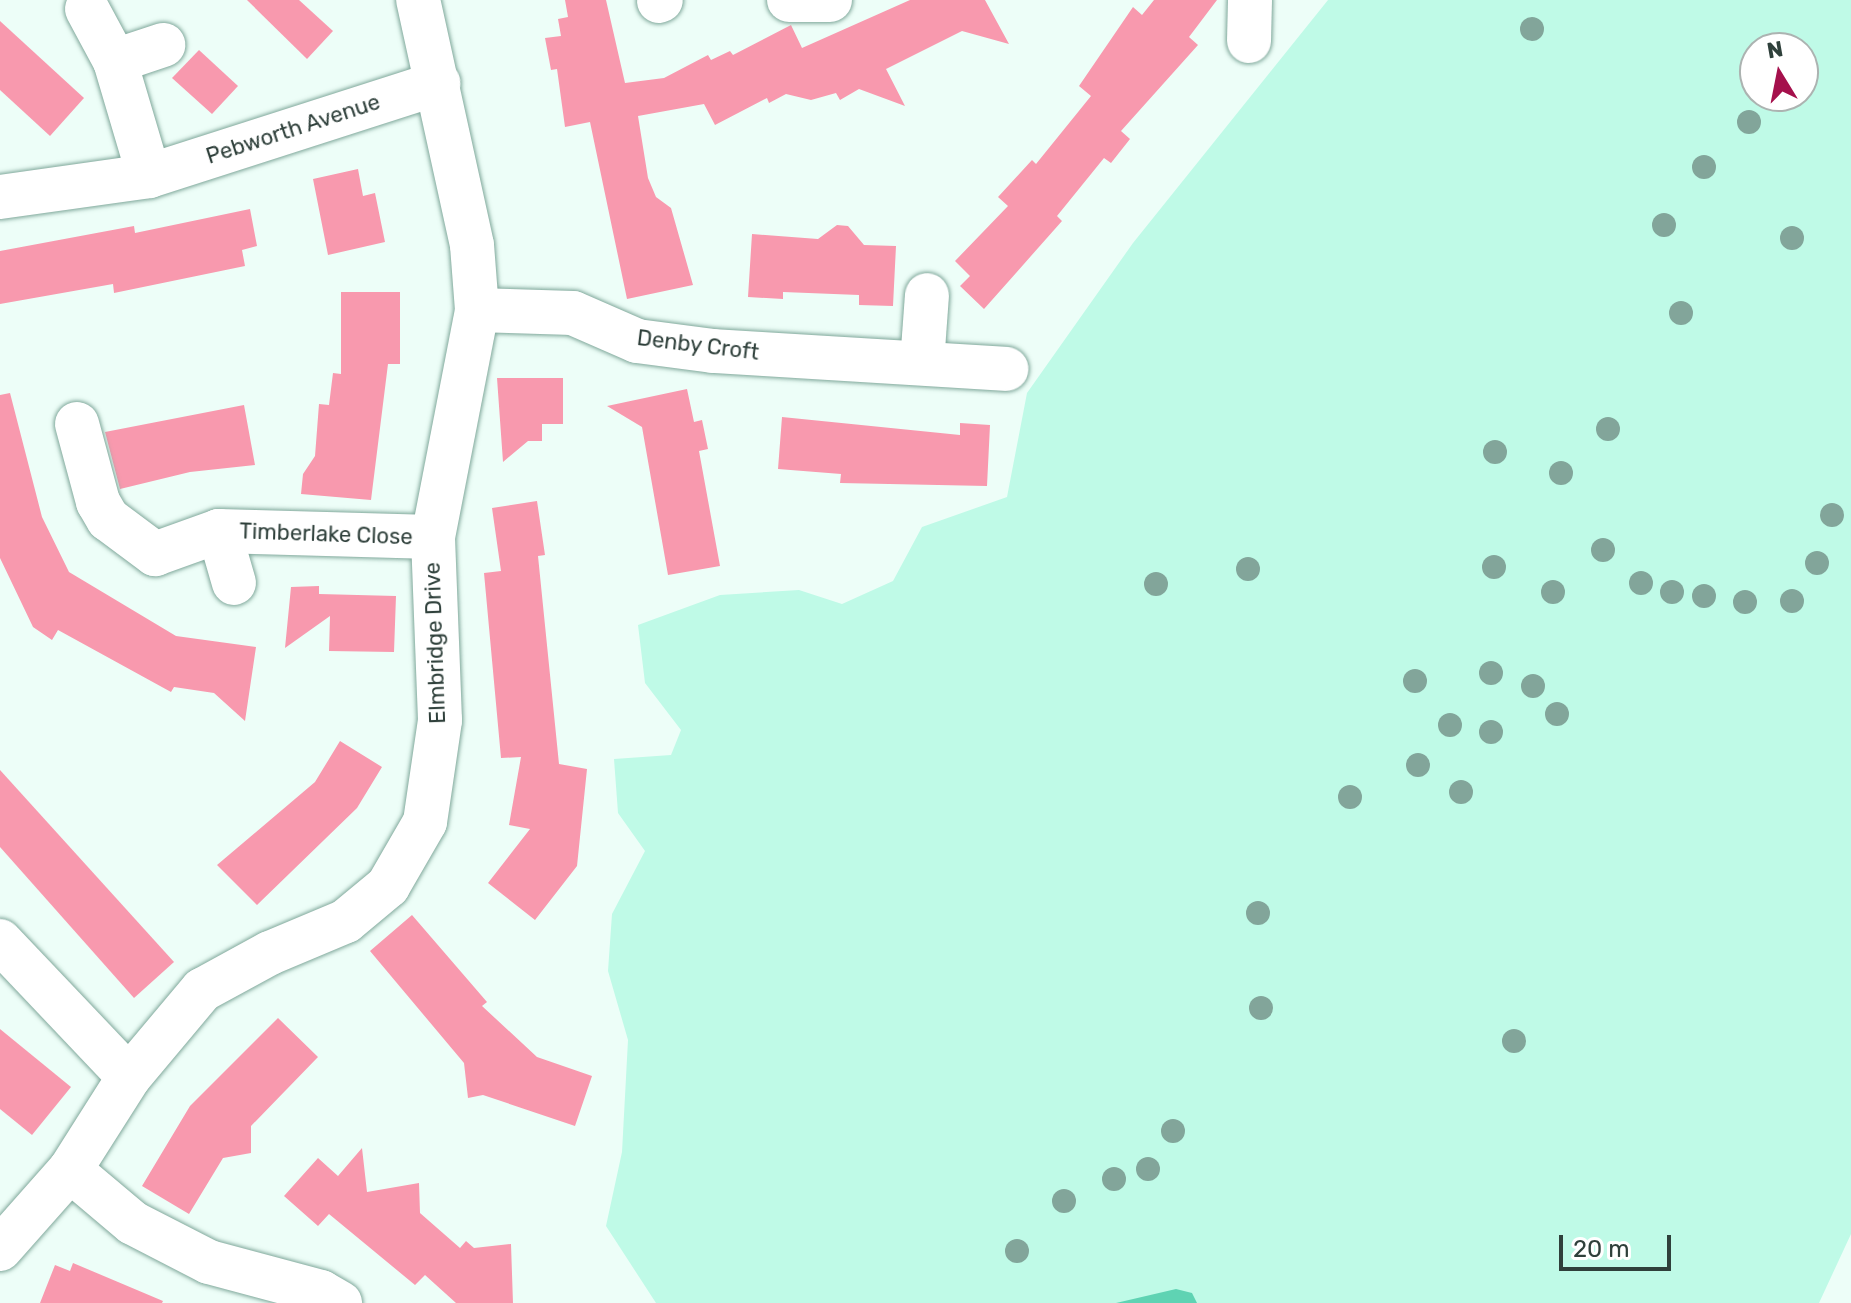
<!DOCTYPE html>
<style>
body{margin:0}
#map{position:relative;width:1851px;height:1303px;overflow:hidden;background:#edfef8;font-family:Rubik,sans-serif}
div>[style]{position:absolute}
.green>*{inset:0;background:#bffae7}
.water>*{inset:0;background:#5fd3b3}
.building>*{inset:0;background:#f899ae}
.roads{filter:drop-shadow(0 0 2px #80a89b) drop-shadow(0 0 2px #80a89b)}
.minor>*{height:44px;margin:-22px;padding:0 22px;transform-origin:22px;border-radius:22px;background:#fff}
.trees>*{width:24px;height:24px;margin:-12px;border-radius:50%;background:#82a59a}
span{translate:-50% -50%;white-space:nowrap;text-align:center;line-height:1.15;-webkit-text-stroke:6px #fff;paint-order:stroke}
.street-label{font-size:22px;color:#2f403b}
.north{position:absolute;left:1739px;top:32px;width:80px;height:80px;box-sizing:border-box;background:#fff;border:2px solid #acb3b1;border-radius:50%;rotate:350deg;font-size:22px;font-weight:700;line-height:32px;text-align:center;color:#2f403b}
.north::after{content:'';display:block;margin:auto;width:28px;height:36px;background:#a5104c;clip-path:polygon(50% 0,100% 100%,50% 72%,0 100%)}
.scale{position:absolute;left:1559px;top:1235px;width:112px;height:36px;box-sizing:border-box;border:4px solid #2f403b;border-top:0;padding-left:10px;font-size:24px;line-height:28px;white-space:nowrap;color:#2f403b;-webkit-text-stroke:6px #fff;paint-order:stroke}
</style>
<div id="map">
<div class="green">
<i style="clip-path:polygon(evenodd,1328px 0,1851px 0,1851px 1234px,1819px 1303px,656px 1303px,606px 1226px,622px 1152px,628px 1040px,608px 971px,612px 914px,645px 851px,618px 813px,614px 759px,671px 755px,681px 730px,645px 683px,638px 625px,720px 595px,799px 590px,842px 604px,893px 581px,922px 527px,1007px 497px,1027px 393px,1133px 243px,1328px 0,1755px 48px,1803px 48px,1803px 96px,1755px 96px,1755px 48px)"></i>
</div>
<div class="water">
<i style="clip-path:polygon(1176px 1289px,1192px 1293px,1197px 1303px,1116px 1303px)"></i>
</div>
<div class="building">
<i style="clip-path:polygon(247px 0,299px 0,333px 31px,307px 59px)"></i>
<i style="clip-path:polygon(565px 0,606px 0,625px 83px,664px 78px,708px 55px,711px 60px,730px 51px,733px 55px,791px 25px,802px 48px,910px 0,985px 0,1009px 44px,962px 31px,886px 69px,905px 106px,859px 89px,840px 100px,836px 93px,811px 100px,786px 94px,769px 103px,767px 98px,715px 125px,704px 104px,638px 116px,648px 178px,656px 197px,671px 208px,693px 285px,627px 299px,590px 122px,565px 127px,557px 69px,551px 70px,545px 38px,561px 36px,558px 19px,568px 17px)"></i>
<i style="clip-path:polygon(1154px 0,1217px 0,1189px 37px,1198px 45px,1121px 131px,1130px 139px,1111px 163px,1104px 158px,1057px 216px,1062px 221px,984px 309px,960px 286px,970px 276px,955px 261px,1008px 206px,998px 197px,1032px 160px,1036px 164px,1091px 96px,1079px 86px,1133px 7px,1142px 15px)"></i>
<i style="clip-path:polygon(0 21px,84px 98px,50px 136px,0 90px)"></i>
<i style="clip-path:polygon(199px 50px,238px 86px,212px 114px,172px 78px)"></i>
<i style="clip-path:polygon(358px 169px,363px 196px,375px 193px,385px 242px,328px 255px,313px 179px)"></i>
<i style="clip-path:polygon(250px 209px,257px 246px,242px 250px,245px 266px,114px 293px,113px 284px,0 304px,0 251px,134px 226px,135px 233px)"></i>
<i style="clip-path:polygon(837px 225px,848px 226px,864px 245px,896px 246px,893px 306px,859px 305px,859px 295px,783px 292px,783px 299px,748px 297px,752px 234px,818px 239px)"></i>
<i style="clip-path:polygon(341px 292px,400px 292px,400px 364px,388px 364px,371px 500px,301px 494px,303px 474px,315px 456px,319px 404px,329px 405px,333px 373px,341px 374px)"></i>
<i style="clip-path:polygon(497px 378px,563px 378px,563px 424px,542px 424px,542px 441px,528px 441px,503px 462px)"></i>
<i style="clip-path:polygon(687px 389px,694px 422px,702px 420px,708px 449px,699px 451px,720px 566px,668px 575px,642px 427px,607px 406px)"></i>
<i style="clip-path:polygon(10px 393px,42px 517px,69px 572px,176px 636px,256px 647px,245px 721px,214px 693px,174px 687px,171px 692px,58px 630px,52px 640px,33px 627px,0 558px,0 395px)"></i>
<i style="clip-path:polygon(244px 405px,255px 465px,190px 472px,120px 489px,105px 432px)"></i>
<i style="clip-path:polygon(782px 417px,960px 435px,960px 423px,990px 425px,987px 486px,840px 483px,841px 474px,778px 469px)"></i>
<i style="clip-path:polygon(537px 501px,545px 555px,538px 556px,559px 764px,587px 769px,577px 866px,535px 920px,488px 883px,530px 829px,509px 825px,521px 757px,501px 758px,484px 573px,501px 571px,492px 508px)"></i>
<i style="clip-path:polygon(319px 586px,319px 594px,396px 596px,394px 652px,329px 651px,330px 616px,285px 648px,291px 587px)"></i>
<i style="clip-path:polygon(340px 741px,382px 767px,357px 808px,257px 905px,217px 865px,315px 782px)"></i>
<i style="clip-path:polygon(0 770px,174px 962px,134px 998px,0 847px)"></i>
<i style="clip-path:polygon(412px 915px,487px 1002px,482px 1006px,537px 1057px,592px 1076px,575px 1126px,483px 1095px,468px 1098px,464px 1063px,370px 951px)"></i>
<i style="clip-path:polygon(278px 1018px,318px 1057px,251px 1126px,251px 1153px,223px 1158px,189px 1214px,142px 1186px,190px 1106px)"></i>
<i style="clip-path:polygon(0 1029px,71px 1087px,32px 1135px,0 1109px)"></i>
<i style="clip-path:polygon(362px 1148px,367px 1192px,419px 1183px,420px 1213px,460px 1248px,466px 1241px,474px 1248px,511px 1244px,513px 1303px,456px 1303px,425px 1275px,415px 1285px,329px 1214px,318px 1226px,284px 1196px,318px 1158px,338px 1176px)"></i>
<i style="clip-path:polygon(73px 1263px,163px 1301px,162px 1303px,40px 1303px,55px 1265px,70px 1271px)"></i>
</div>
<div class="roads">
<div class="minor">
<i style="left:789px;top:0;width:41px"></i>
<i style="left:659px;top:1px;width:2px;rotate:-27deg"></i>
<i style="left:87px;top:9px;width:59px;rotate:61.7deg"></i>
<i style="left:115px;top:61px;width:120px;rotate:73.5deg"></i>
<i style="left:1249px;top:41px;width:41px;rotate:-88.6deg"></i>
<i style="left:115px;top:61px;width:51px;rotate:-18.4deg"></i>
<i style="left:0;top:197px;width:150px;rotate:-8deg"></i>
<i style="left:149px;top:176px;width:304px;rotate:-17.8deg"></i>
<i style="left:477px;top:310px;width:96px;rotate:1.8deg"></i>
<i style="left:573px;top:313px;width:70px;rotate:23.6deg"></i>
<i style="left:637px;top:341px;width:77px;rotate:7.5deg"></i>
<i style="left:713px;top:351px;width:294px;rotate:3.5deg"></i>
<i style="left:922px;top:363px;width:68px;rotate:-85.8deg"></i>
<i style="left:77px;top:424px;width:81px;rotate:74.9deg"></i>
<i style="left:98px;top:502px;width:20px;rotate:60deg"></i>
<i style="left:108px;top:519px;width:59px;rotate:36.7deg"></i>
<i style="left:155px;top:554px;width:68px;rotate:-19.8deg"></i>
<i style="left:219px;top:531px;width:214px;rotate:1.6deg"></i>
<i style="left:219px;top:531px;width:54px;rotate:73.9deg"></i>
<i style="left:0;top:941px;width:187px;rotate:46.5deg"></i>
<i style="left:70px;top:1170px;width:82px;rotate:40.1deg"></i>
<i style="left:133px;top:1223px;width:85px;rotate:27.2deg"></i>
<i style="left:209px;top:1262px;width:116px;rotate:15deg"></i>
<i style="left:321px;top:1292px;width:22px;rotate:30deg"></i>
<i style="left:0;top:1249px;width:106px;rotate:-48.5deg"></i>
<i style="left:70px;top:1170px;width:110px;rotate:-57.6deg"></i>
<i style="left:129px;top:1077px;width:114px;rotate:-50deg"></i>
<i style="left:202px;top:990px;width:77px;rotate:-28.6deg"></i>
<i style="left:270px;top:953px;width:82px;rotate:-22.8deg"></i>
<i style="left:346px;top:921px;width:55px;rotate:-39.8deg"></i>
<i style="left:388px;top:886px;width:74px;rotate:-60deg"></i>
<i style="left:425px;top:822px;width:103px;rotate:-81.6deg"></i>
<i style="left:440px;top:720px;width:183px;rotate:-92.2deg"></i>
<i style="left:433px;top:537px;width:231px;rotate:-79deg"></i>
<i style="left:477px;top:310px;width:65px;rotate:-94.4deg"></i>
<i style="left:472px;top:245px;width:251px;rotate:-102.4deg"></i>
</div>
</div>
<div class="trees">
<i style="left:1532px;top:29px"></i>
<i style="left:1749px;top:122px"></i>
<i style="left:1704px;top:167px"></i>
<i style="left:1664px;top:225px"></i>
<i style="left:1792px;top:238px"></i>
<i style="left:1681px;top:313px"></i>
<i style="left:1608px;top:429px"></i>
<i style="left:1495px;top:452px"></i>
<i style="left:1561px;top:473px"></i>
<i style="left:1832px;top:515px"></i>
<i style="left:1603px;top:550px"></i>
<i style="left:1817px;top:563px"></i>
<i style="left:1494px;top:567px"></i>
<i style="left:1248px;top:569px"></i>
<i style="left:1641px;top:583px"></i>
<i style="left:1156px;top:584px"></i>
<i style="left:1553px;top:592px"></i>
<i style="left:1672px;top:592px"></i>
<i style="left:1704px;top:596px"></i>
<i style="left:1792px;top:601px"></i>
<i style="left:1745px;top:602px"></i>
<i style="left:1491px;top:673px"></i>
<i style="left:1415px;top:681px"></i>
<i style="left:1533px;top:686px"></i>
<i style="left:1557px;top:714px"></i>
<i style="left:1450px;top:725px"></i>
<i style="left:1491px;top:732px"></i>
<i style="left:1418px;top:765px"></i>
<i style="left:1461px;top:792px"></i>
<i style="left:1350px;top:797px"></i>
<i style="left:1258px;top:913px"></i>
<i style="left:1261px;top:1008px"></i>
<i style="left:1514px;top:1041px"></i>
<i style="left:1173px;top:1131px"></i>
<i style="left:1148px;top:1169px"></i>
<i style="left:1114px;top:1179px"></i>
<i style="left:1064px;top:1201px"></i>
<i style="left:1017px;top:1251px"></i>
</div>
<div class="street-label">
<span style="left:293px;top:129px;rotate:-18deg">Pebworth Avenue</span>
<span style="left:698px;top:345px;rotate:7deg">Denby Croft</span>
<span style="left:326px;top:534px;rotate:2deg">Timberlake Close</span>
<span style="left:435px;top:643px;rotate:-92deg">Elmbridge Drive</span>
</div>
<div class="north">N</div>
<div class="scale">20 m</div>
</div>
